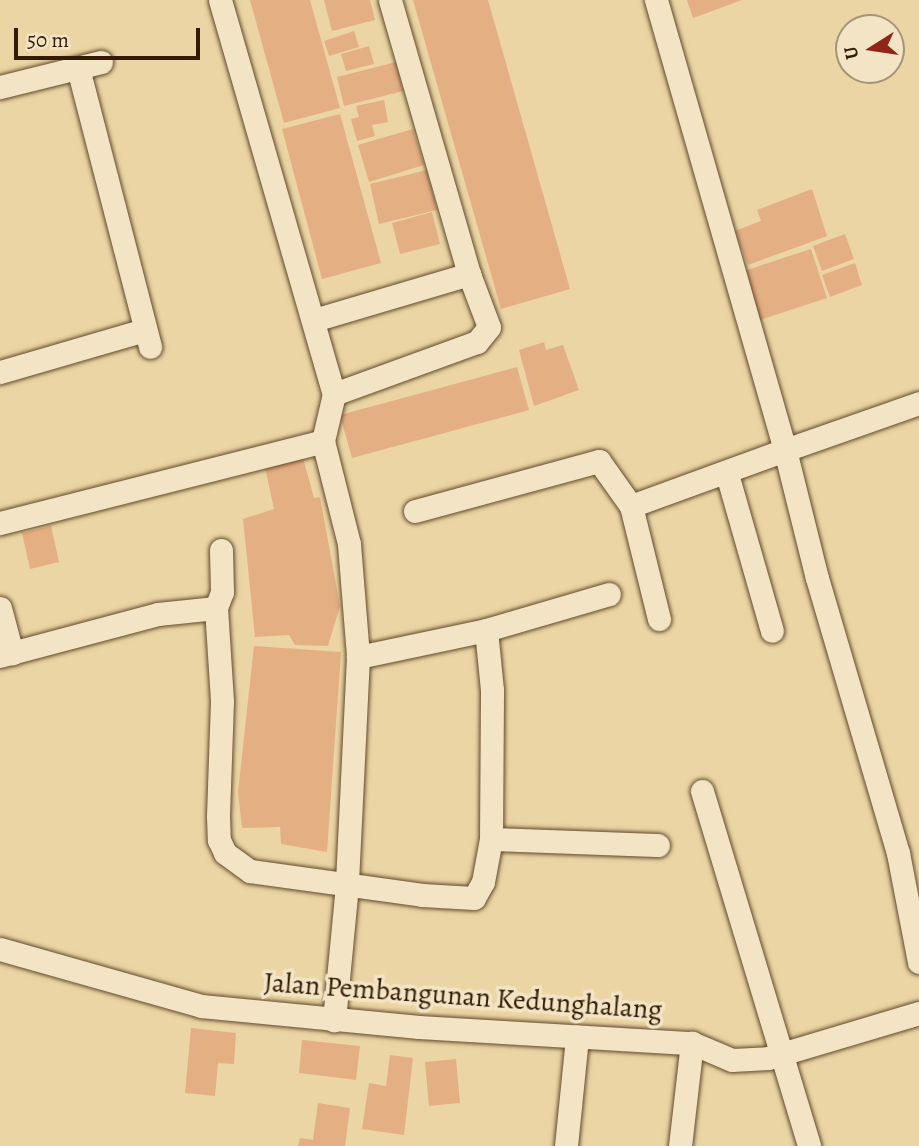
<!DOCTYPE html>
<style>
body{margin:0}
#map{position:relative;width:919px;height:1146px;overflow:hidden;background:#ebd5a4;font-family:Alegreya,serif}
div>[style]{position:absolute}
.building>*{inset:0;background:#e5af84}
.roads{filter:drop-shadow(0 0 2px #614a2b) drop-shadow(0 0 2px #614a2b)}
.street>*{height:23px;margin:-11.5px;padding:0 11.5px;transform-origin:11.5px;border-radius:11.5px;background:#f2e4c4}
span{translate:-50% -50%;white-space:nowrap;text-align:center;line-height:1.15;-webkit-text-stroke:7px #f2e4c4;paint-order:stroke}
.street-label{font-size:28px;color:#331b03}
.north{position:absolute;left:835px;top:14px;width:70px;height:70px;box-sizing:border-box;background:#f2e4c4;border:2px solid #a69477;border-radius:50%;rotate:258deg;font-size:19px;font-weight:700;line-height:28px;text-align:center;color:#331b03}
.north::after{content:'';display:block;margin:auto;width:24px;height:32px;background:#8f2418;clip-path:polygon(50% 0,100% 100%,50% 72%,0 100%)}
.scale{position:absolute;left:14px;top:28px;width:186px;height:32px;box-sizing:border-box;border:4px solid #331b03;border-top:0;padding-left:9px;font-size:21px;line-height:24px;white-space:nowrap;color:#331b03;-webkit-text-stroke:5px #f2e4c4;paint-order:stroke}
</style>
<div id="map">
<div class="building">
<i style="clip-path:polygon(250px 0,310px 0,340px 108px,284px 123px)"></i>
<i style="clip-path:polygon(324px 0,370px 0,375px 20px,332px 31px)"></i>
<i style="clip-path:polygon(413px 0,488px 0,570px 289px,501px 309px)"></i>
<i style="clip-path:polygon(687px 0,742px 0,693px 18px)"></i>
<i style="clip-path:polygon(354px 31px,359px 47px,329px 56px,324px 41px)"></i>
<i style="clip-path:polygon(369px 46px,374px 64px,346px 71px,341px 54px)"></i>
<i style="clip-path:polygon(396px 62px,403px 91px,344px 106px,337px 77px)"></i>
<i style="clip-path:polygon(384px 100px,388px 122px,372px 125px,375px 136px,357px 141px,351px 119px,359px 117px,356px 106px)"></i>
<i style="clip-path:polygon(340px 114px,381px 263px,322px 279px,282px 129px)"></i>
<i style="clip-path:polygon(413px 129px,424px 165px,369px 182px,358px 145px)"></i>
<i style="clip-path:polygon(427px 170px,437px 210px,379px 224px,370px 184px)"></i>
<i style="clip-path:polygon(812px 189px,827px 236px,748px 265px,735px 231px,761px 221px,757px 210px)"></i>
<i style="clip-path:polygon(432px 212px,440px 244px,400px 254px,392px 223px)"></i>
<i style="clip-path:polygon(845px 234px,854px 259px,822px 271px,813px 246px)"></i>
<i style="clip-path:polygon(811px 249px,827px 298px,757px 321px,741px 272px)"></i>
<i style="clip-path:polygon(855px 263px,862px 285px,830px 297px,822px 275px)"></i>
<i style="clip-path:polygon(544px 342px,546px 350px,563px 345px,579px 390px,534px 406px,519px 350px)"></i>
<i style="clip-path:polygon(517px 367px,529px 410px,352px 458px,340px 415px)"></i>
<i style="clip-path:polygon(302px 454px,314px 498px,320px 497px,340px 606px,328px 646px,295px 645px,289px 635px,255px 637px,243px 519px,274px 509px,264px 463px)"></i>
<i style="clip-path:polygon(51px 526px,59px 562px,30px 569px,22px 533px)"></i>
<i style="clip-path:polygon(254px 646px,341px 652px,327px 852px,281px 844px,280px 827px,242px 828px,238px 792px)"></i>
<i style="clip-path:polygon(191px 1028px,236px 1033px,234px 1064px,218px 1063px,215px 1096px,185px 1093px)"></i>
<i style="clip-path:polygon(302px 1040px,360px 1046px,356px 1080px,299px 1073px)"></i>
<i style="clip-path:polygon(390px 1055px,413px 1058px,404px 1135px,362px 1129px,369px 1083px,386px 1086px)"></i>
<i style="clip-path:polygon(456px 1059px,460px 1103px,429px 1106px,425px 1062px)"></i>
<i style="clip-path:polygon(318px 1103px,350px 1108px,345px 1146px,298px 1146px,300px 1138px,313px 1140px)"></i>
</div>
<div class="roads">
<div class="street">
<i style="left:220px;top:0;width:410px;rotate:73.9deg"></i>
<i style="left:334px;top:394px;width:48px;rotate:103.2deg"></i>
<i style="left:323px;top:441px;width:106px;rotate:75.8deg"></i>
<i style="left:349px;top:544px;width:113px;rotate:85.4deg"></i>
<i style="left:358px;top:657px;width:228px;rotate:92.8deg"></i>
<i style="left:347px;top:885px;width:136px;rotate:95.5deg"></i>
<i style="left:656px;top:0;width:468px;rotate:74deg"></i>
<i style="left:785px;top:450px;width:142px;rotate:-19.3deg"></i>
<i style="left:78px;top:68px;width:288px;rotate:75.5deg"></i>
<i style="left:0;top:87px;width:104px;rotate:-13.9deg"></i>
<i style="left:314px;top:320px;width:162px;rotate:-16.5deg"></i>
<i style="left:0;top:372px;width:151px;rotate:-16.2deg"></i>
<i style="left:334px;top:394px;width:152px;rotate:-20deg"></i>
<i style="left:477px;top:342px;width:19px;rotate:-51deg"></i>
<i style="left:489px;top:327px;width:57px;rotate:-110.7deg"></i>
<i style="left:469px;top:274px;width:285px;rotate:-106.1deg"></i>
<i style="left:727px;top:474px;width:163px;rotate:74deg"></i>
<i style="left:415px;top:511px;width:191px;rotate:-15.2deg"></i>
<i style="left:599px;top:461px;width:55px;rotate:54.6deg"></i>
<i style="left:0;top:523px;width:333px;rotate:-14.2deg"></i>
<i style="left:221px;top:550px;width:42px;rotate:88.6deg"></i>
<i style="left:222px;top:592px;width:17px;rotate:111deg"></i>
<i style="left:216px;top:608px;width:93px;rotate:86.3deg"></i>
<i style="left:222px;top:701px;width:115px;rotate:92deg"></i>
<i style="left:218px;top:816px;width:24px;rotate:88deg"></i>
<i style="left:219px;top:840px;width:14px;rotate:65deg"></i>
<i style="left:225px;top:853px;width:31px;rotate:36deg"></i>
<i style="left:250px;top:871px;width:174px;rotate:7.9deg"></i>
<i style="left:422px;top:895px;width:52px;rotate:3.3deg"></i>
<i style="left:474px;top:898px;width:18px;rotate:-61deg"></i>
<i style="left:483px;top:882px;width:44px;rotate:-79.5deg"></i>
<i style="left:491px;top:839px;width:149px;rotate:-89.6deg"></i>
<i style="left:492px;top:690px;width:60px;rotate:-95.7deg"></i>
<i style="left:486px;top:630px;width:131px;rotate:168.1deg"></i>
<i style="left:0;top:608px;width:47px;rotate:75.1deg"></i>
<i style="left:659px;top:619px;width:116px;rotate:-103.9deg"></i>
<i style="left:631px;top:506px;width:164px;rotate:-20deg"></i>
<i style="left:785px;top:450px;width:132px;rotate:76deg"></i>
<i style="left:817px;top:578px;width:287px;rotate:73.6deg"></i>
<i style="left:898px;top:853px;width:111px;rotate:79.1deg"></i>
<i style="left:486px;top:630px;width:128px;rotate:-16.3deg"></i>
<i style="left:0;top:656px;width:163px;rotate:-14.9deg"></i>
<i style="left:158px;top:614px;width:58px;rotate:-5.9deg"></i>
<i style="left:702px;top:791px;width:371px;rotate:73.2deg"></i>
<i style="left:491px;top:839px;width:167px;rotate:2.1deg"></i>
<i style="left:0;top:949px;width:209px;rotate:15.8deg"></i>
<i style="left:201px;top:1006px;width:219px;rotate:5.5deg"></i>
<i style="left:419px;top:1027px;width:273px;rotate:3.4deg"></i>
<i style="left:692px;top:1043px;width:43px;rotate:23deg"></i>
<i style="left:732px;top:1060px;width:36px;rotate:-3deg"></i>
<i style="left:768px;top:1058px;width:158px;rotate:-16.6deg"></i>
<i style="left:566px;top:1146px;width:110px;rotate:-84.2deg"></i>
<i style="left:680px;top:1146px;width:104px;rotate:-83.4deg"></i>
</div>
</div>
<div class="street-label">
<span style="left:463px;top:996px;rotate:4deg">Jalan Pembangunan Kedunghalang</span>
</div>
<div class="north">U</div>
<div class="scale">50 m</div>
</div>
